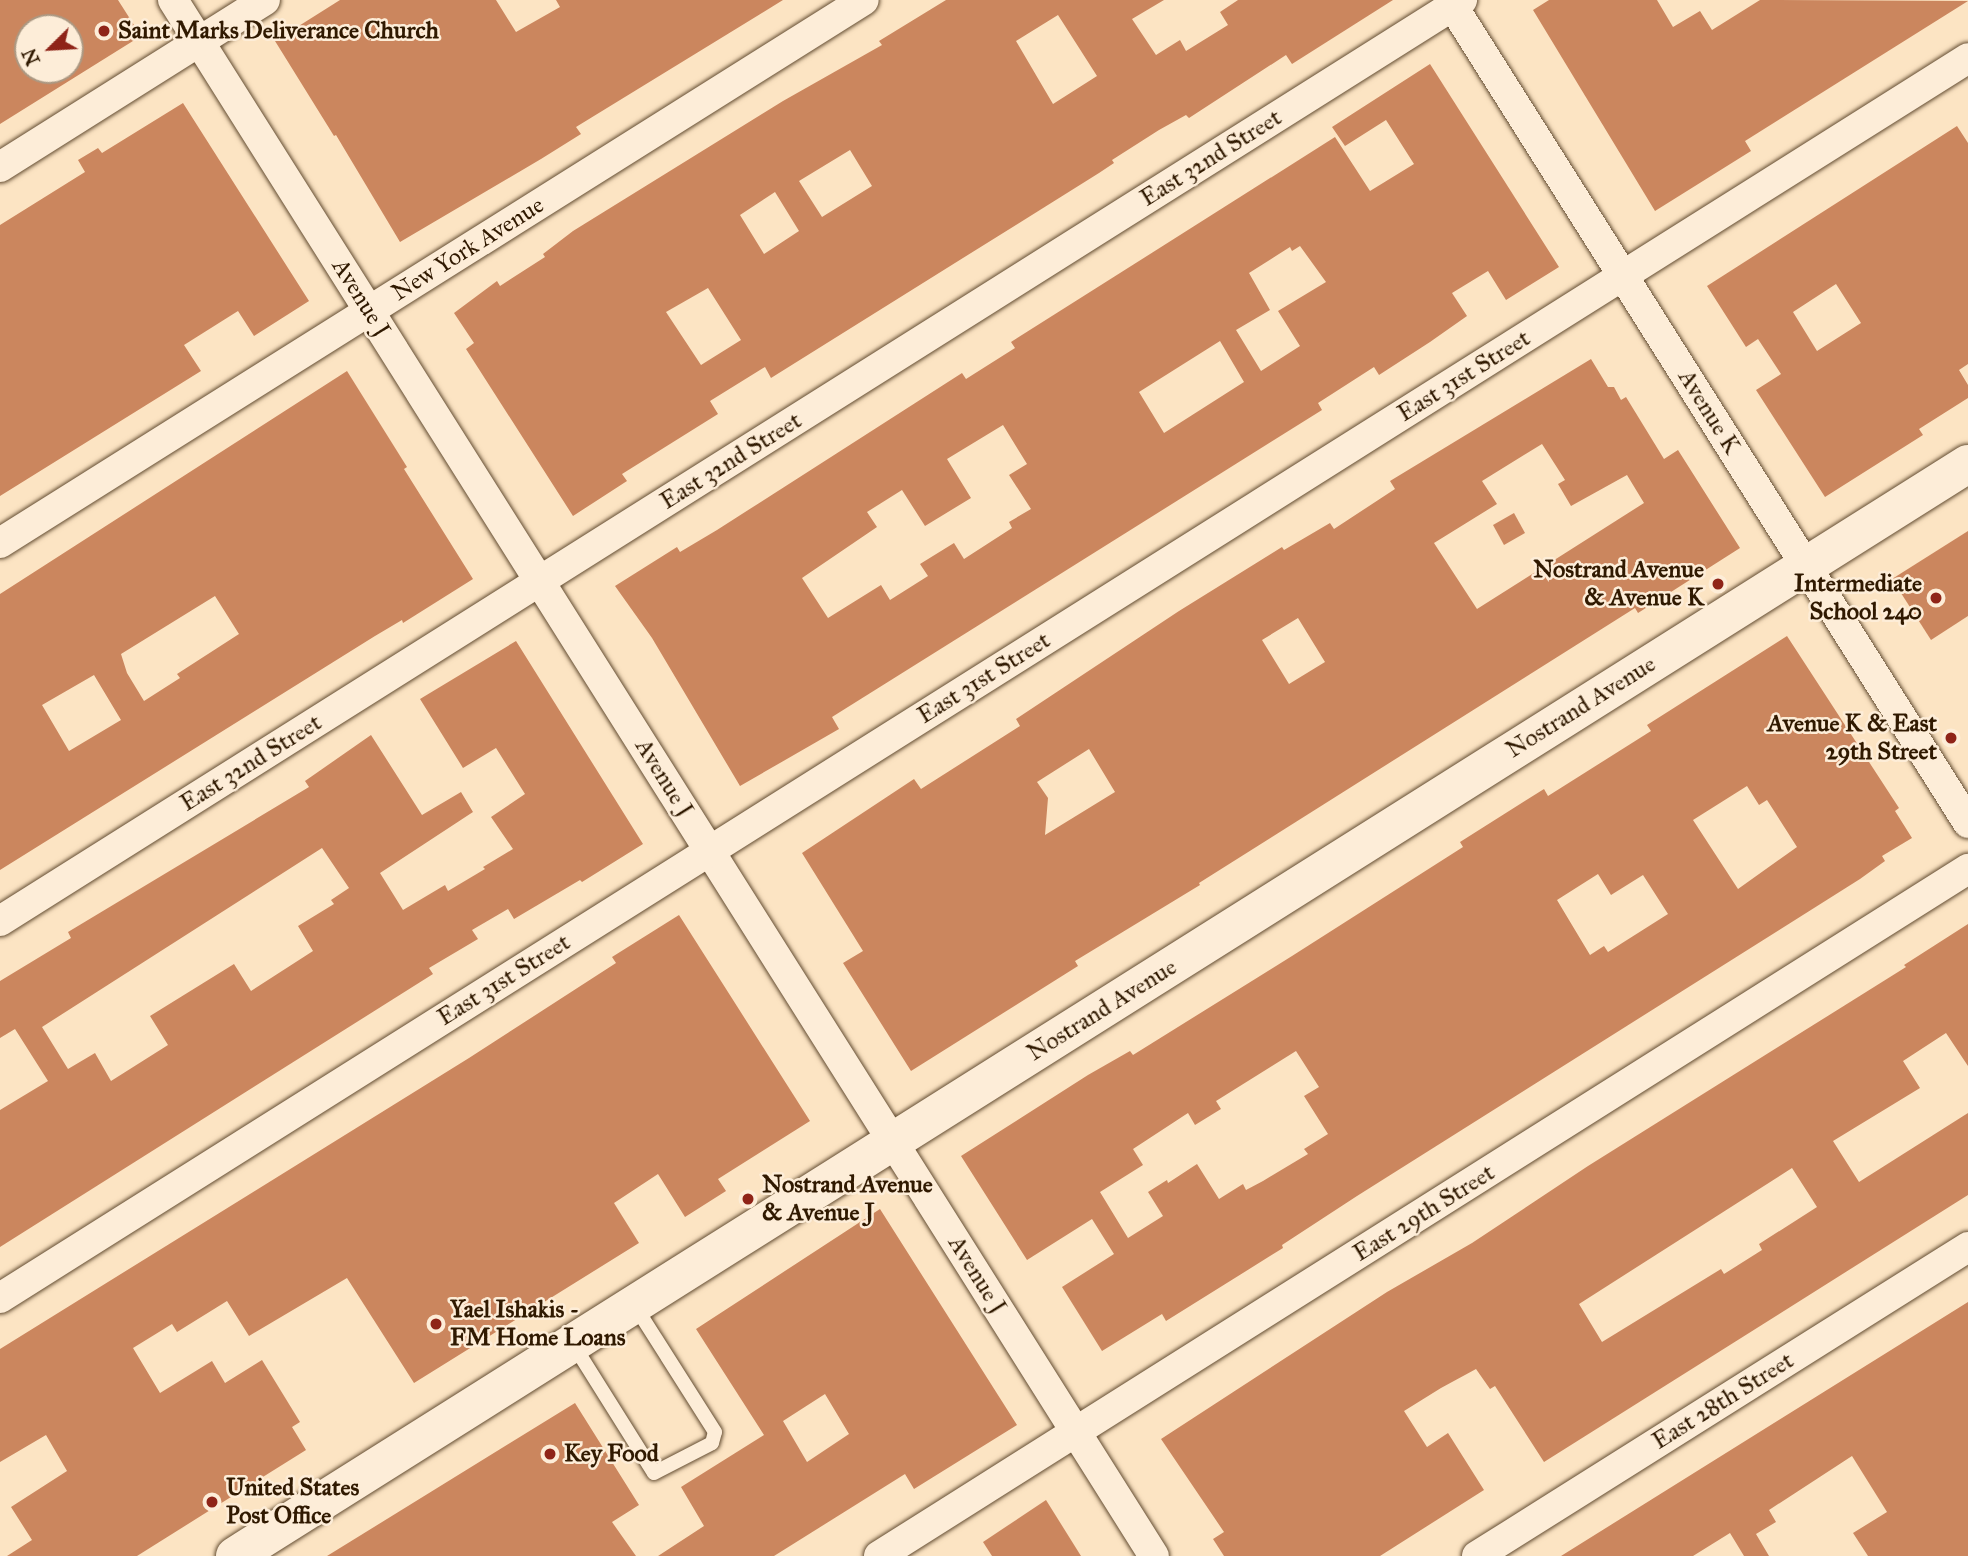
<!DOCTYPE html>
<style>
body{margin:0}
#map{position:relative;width:1968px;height:1556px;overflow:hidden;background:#fce4c3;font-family:"IM FELL Great Primer",serif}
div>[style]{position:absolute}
.building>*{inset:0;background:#cb865e}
.roads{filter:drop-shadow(0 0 2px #634c31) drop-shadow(0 0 2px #634c31)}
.service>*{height:14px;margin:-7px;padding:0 7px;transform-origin:7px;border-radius:7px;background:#fdedd8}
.minor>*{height:30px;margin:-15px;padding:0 15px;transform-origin:15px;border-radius:15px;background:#fdedd8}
.secondary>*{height:38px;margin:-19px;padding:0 19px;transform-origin:19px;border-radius:19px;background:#fdedd8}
.dots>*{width:19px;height:19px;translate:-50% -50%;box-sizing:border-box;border:4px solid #fdedd8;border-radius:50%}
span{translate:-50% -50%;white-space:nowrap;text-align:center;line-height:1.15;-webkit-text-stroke:5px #fdedd8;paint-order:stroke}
.poi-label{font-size:24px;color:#301900;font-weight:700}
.left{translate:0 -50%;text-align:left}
.right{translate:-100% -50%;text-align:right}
.street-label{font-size:24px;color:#301900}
.north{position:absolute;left:14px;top:14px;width:70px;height:70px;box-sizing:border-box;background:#fdedd8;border:2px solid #ab9882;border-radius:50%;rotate:246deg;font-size:19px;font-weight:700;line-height:28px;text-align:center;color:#301900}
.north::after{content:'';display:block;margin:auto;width:24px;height:32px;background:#8f2418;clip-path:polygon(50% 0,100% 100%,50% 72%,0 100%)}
</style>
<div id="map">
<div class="building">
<i style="clip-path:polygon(evenodd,0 0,118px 0,141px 36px,0 124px,0 0,28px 28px,70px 28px,70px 70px,28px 70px,28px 28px)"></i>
<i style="clip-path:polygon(340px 0,496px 0,516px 32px,560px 7px,556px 0,783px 0,576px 127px,581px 134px,541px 159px,400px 242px,336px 135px,334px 136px,275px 41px)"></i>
<i style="clip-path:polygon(evenodd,946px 0,1164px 0,1132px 19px,1156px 55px,1180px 40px,1186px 51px,1228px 25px,1220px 12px,1238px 0,1393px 0,1292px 64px,1286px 55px,1189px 118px,1186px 115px,1159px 130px,1112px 160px,1114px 163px,1099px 173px,771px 378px,765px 367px,710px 401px,718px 414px,622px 474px,627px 481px,573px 516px,466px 349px,474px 343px,454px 313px,497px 281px,500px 286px,545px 257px,543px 254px,573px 231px,783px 101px,882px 45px,879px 41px,946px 0,1058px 15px,1097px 76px,1053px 104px,1016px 41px,1058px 15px,946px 0,850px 150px,872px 186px,822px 217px,799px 181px,850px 150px,946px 0,775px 192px,799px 231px,764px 254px,740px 215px,775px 192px,946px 0,708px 288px,741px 340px,701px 365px,666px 312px,708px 288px)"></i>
<i style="clip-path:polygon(1549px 0,1657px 0,1673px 27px,1700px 11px,1712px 30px,1760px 0,1968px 1px,1745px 141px,1751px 151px,1655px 211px,1533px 10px)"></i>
<i style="clip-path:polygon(evenodd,1430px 64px,1559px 267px,1506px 300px,1488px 271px,1452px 293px,1467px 316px,1430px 342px,1379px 375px,1374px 367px,1318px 403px,1322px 410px,832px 717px,839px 729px,740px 786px,652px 638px,615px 586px,677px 547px,680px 552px,717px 530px,962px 373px,966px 379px,1015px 348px,1011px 342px,1335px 137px,1370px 191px,1414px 164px,1386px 120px,1345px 146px,1332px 127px,1430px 64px,1300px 246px,1326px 282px,1278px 311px,1300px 346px,1261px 371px,1236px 330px,1270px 310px,1249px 273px,1290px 247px,1292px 251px,1300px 246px,1430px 64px,1220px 341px,1244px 382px,1164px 433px,1139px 392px,1220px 341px,1430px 64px,1003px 425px,1027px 464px,1009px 475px,1031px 509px,1009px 522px,1012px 528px,964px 559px,954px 543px,920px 564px,928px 576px,890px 600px,881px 585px,828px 618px,802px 578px,877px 527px,867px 512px,902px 490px,925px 526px,971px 498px,947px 459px,1003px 425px)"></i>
<i style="clip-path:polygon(183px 103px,309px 301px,254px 336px,238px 311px,184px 345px,201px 371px,0 496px,0 225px,85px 172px,78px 160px,98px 148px,102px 153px)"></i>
<i style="clip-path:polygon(evenodd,1957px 126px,1968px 143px,1968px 364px,1959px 370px,1968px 385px,1968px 398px,1919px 429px,1923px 435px,1825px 497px,1756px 390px,1781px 374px,1758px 339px,1746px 347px,1707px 286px,1957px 126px,1836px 284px,1861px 323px,1817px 351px,1793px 312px,1836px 284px)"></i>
<i style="clip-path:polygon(evenodd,1591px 359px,1608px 387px,1614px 387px,1621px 400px,1626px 397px,1664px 459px,1678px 450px,1740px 548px,1638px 613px,1635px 608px,1199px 883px,1200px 885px,1075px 961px,1078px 966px,911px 1071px,843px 963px,863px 951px,802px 853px,914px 779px,921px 789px,1020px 726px,1016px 719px,1179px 611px,1282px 547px,1284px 550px,1330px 523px,1334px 529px,1395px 489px,1390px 481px,1591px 359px,1542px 444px,1565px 480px,1558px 484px,1571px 506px,1627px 475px,1644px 503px,1477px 609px,1434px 543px,1497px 504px,1482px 481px,1542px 444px,1591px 359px,1298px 618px,1325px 662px,1289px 684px,1262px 640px,1298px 618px,1591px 359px,1089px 749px,1115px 792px,1045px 835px,1048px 798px,1037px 782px,1089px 749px)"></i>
<i style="clip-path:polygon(evenodd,347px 371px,407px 467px,404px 469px,473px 579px,403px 623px,402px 620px,375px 636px,0 870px,0 594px,347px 371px,215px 596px,239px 634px,177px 674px,180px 678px,144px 701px,127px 673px,121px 654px,215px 596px,347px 371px,94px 675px,121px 720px,69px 751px,42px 705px,94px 675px)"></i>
<i style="clip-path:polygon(1514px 513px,1525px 533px,1504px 545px,1493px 525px)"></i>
<i style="clip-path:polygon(1968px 531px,1968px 616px,1931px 640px,1892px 579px)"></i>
<i style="clip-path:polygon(evenodd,1787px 636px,1899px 808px,1895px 811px,1912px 838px,1882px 856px,1885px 861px,1860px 879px,1357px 1196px,1282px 1245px,1283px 1248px,1166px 1321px,1162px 1314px,1102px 1351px,1062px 1287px,1114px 1254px,1092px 1219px,1027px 1260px,961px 1156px,1088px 1075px,1130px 1051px,1133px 1055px,1292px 956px,1463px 847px,1460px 842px,1544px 789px,1548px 796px,1651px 731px,1647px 725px,1787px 636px,1747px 786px,1759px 805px,1767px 800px,1797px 847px,1738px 889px,1693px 820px,1747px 786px,1787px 636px,1598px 874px,1611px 895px,1643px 875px,1668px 914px,1608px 952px,1604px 946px,1590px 955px,1557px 900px,1598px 874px,1787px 636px,1296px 1051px,1319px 1087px,1304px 1096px,1328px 1134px,1304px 1149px,1308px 1154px,1263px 1181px,1246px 1190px,1243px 1184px,1219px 1199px,1197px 1164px,1168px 1183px,1167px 1180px,1148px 1192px,1163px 1216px,1128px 1238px,1100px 1192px,1143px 1165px,1133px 1149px,1188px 1113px,1195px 1125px,1221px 1109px,1216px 1101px,1296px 1051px)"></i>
<i style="clip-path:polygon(evenodd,516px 641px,643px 844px,582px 882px,580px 880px,514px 919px,508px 909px,472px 930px,478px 939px,429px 968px,433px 974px,0 1247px,0 1110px,48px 1081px,15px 1029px,0 1038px,0 981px,71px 938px,68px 932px,309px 787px,305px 781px,371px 735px,422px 815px,461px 792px,473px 812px,380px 873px,403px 910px,445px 885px,448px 891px,485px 869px,483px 867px,513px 849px,491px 817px,525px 794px,496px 748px,463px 768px,420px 699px,516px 641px,322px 848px,349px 888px,331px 900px,334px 904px,298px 926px,313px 951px,251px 991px,234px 964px,150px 1016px,168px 1045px,111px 1081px,95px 1053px,68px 1069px,42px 1027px,322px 848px)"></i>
<i style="clip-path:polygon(679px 915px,810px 1121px,718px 1179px,726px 1191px,685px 1217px,658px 1174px,614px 1203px,639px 1243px,414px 1383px,347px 1278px,249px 1336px,227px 1301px,177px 1332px,172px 1324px,133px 1348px,160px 1393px,212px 1361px,225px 1383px,262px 1360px,300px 1422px,292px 1427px,306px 1450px,137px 1556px,7px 1556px,32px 1540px,11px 1507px,67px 1471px,46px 1435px,0 1462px,0 1349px,469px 1058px,616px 963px,612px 957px)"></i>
<i style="clip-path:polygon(evenodd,1968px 924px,1968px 1066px,1946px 1033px,1903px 1061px,1920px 1088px,1833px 1141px,1859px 1182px,1968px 1113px,1968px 1195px,1544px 1462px,1495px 1386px,1490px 1389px,1476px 1369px,1441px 1388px,1404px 1411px,1427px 1447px,1448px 1433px,1484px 1490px,1380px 1556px,1224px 1556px,1213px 1539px,1224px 1532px,1161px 1439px,1387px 1292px,1472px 1243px,1588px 1166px,1906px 967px,1904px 965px,1968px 924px,1792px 1168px,1817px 1207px,1759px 1244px,1762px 1250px,1724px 1274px,1721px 1269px,1602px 1342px,1579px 1304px,1792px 1168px)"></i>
<i style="clip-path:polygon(evenodd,880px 1209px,1017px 1425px,914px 1489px,905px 1474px,774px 1556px,658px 1556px,704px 1526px,681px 1487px,764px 1435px,696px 1329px,880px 1209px,825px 1394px,849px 1434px,807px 1462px,783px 1421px,825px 1394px)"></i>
<i style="clip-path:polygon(1968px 1302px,1968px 1556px,1868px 1556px,1853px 1533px,1887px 1512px,1852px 1456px,1769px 1510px,1776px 1522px,1756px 1534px,1769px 1556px,1744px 1556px,1730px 1533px,1693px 1556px,1561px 1556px)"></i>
<i style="clip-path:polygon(575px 1403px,639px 1505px,612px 1522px,636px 1556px,327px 1556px)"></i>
<i style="clip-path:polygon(1046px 1500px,1081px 1556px,992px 1556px,983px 1542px)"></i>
</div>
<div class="roads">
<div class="service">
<i style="left:573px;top:1344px;width:152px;rotate:57.9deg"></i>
<i style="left:654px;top:1473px;width:65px;rotate:-27.3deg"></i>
<i style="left:712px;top:1443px;width:11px;rotate:-75deg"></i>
<i style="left:715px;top:1432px;width:149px;rotate:-122.4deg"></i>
</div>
<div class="minor">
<i style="left:173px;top:0;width:1839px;rotate:57.77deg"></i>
<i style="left:1449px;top:0;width:973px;rotate:57.76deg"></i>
<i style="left:0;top:167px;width:313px;rotate:-32.2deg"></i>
<i style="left:0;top:543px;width:1020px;rotate:-32.15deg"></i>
<i style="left:0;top:921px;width:1728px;rotate:-32.21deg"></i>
<i style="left:0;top:1298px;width:2326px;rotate:-32.21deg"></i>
<i style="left:879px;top:1556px;width:1288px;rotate:-32.25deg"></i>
<i style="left:1477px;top:1556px;width:580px;rotate:-32.18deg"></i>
</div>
<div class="secondary">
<i style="left:235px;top:1556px;width:2048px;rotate:-32.22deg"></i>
</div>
</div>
<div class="dots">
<i style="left:104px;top:31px;background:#8f2418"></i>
<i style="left:1718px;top:584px;background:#8f2418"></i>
<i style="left:1936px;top:598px;background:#8f2418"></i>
<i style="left:1951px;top:738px;background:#8f2418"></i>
<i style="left:748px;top:1199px;background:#8f2418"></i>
<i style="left:436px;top:1324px;background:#8f2418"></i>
<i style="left:550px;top:1454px;background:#8f2418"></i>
<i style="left:212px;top:1502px;background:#8f2418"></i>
</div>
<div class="poi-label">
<span class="left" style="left:118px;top:31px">Saint Marks Deliverance Church</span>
<span class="right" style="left:1704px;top:584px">Nostrand Avenue<br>&amp; Avenue K</span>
<span class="right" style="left:1922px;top:598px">Intermediate<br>School 240</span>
<span class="right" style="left:1937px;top:738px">Avenue K &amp; East<br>29th Street</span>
<span class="left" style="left:762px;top:1199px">Nostrand Avenue<br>&amp; Avenue J</span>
<span class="left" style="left:450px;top:1324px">Yael Ishakis -<br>FM Home Loans</span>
<span class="left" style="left:564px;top:1454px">Key Food</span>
<span class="left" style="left:226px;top:1502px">United States<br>Post Office</span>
</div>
<div class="street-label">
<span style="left:1211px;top:158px;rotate:-32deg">East 32nd Street</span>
<span style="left:468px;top:249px;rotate:-32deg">New York Avenue</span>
<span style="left:361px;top:298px;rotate:58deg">Avenue J</span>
<span style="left:1464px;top:376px;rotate:-32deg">East 31st Street</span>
<span style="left:1709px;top:412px;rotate:58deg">Avenue K</span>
<span style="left:731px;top:461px;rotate:-32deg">East 32nd Street</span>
<span style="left:984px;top:678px;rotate:-32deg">East 31st Street</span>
<span style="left:1581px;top:707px;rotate:-32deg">Nostrand Avenue</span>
<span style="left:251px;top:763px;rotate:-32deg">East 32nd Street</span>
<span style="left:664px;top:778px;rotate:58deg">Avenue J</span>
<span style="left:504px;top:980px;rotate:-32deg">East 31st Street</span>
<span style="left:1102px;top:1010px;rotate:-32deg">Nostrand Avenue</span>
<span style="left:1424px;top:1213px;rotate:-32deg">East 29th Street</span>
<span style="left:977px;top:1275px;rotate:58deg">Avenue J</span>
<span style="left:1723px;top:1401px;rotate:-32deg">East 28th Street</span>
</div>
<div class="north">N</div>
</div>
